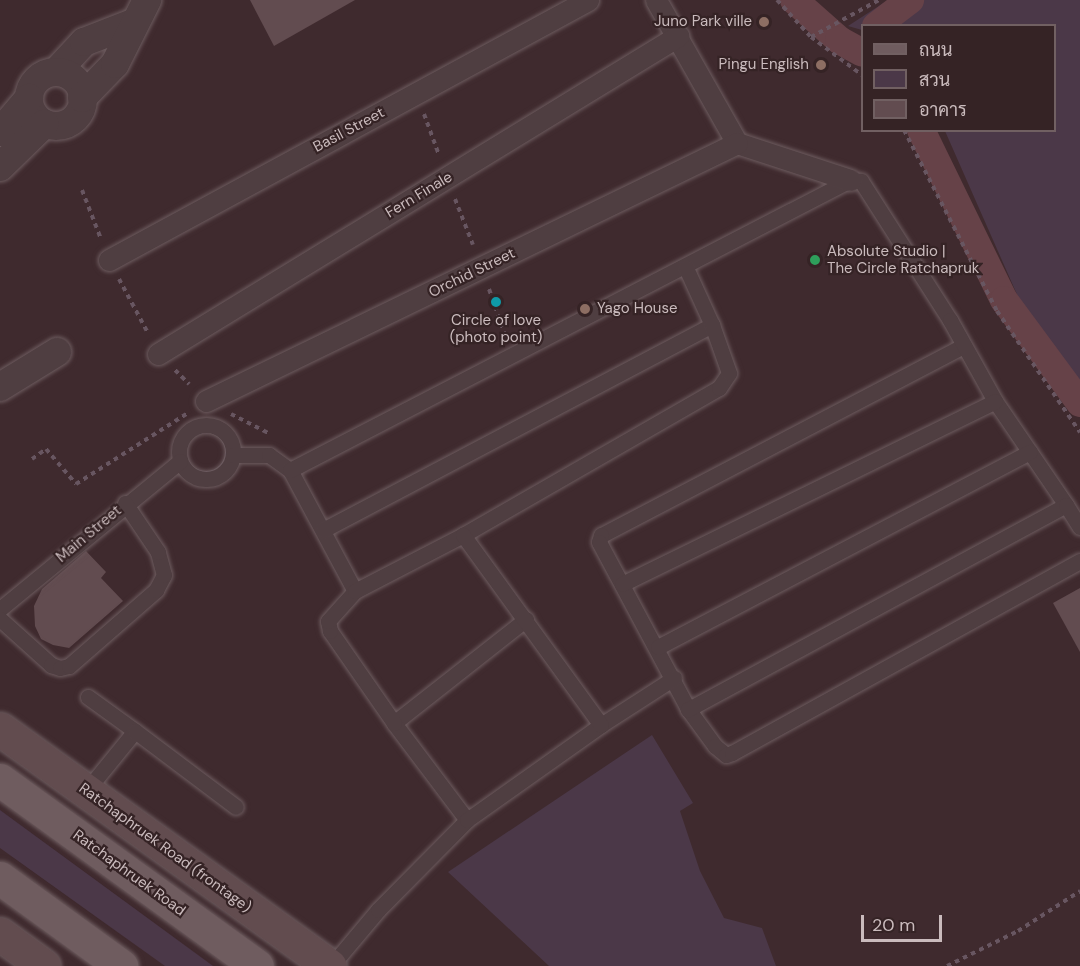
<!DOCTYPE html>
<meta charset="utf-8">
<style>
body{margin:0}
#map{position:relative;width:1080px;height:966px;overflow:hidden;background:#3f2a2e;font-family:"DM Sans",Sarabun,sans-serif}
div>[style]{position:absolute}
.green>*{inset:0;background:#4b3848}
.canal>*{height:28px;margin:-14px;padding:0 14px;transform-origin:14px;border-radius:14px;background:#664248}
.building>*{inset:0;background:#624c50}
.path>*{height:4px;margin-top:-2px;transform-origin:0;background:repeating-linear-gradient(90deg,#685661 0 4.5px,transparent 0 9px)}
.path>.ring{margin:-2px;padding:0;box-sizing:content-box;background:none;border:4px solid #685661;border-radius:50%}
.roads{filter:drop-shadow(0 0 2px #6d5c5f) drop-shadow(0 0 2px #6d5c5f)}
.service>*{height:15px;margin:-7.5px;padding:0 7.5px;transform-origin:7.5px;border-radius:7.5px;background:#4f3e41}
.service>.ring{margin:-7.5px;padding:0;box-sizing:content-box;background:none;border:15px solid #4f3e41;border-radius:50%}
.pedestrian>*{height:21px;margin:-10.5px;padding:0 10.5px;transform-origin:10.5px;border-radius:10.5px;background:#4f3e41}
.minor>*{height:28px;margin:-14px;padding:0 14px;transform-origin:14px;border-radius:14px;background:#4f3e41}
.minor>.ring{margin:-14px;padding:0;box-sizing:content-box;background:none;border:28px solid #4f3e41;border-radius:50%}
.secondary>*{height:33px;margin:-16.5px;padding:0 16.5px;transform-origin:16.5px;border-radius:16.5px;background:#624c4f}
.primary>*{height:33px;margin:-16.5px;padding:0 16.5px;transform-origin:16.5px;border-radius:16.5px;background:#6f5c5f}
.dots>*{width:16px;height:16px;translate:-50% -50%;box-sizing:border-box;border:3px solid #352325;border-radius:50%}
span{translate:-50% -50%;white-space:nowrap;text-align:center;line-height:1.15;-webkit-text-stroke:4.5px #352325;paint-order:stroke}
.poi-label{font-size:15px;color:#cabbbd}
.right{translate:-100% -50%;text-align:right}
.left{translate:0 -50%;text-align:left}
.street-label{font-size:15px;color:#cabbbd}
.legend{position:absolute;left:861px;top:24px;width:195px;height:108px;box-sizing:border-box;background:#352325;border:2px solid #716062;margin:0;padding:8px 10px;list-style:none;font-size:18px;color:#cabbbd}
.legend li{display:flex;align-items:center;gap:12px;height:30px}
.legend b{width:30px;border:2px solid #716062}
.scale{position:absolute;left:861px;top:915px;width:81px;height:27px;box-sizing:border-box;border:3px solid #cabbbd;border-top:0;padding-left:8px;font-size:18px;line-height:21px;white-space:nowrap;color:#cabbbd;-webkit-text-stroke:4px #352325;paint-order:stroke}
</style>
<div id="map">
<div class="green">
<i style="clip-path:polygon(888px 0,1080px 0,1080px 384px,1019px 299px,945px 131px,1054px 130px,1054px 26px,862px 26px,862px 30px,848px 26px)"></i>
<i style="clip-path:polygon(652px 735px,693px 803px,680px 811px,700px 871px,724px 918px,762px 928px,776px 966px,549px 966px,448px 872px)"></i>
<i style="clip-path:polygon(0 810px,213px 966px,165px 966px,0 848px)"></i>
</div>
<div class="canal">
<i style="left:794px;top:0;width:60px;rotate:41.6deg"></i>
<i style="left:839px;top:40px;width:26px;rotate:29deg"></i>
<i style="left:876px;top:26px;width:43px;rotate:-37.4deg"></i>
<i style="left:921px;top:130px;width:189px;rotate:64deg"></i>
<i style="left:1004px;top:300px;width:128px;rotate:53.6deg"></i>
</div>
<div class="building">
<i style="clip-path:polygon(250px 0,355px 0,274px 46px)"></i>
<i style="clip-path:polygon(86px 551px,106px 572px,101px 578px,123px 601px,69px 648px,53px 645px,41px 639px,35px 626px,34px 606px,42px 589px)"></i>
<i style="clip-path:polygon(1080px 588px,1080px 652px,1053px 603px)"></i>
</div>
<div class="path">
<i style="left:777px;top:0;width:50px;rotate:47.4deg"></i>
<i style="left:811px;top:37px;width:64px;rotate:36.7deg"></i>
<i style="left:811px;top:37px;width:77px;rotate:-28.6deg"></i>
<i style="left:424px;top:114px;width:44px;rotate:69.9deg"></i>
<i style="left:904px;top:130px;width:203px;rotate:62.8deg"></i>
<i style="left:997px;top:311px;width:147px;rotate:55.6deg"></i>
<i style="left:82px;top:190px;width:53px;rotate:68.8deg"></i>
<i style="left:455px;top:199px;width:49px;rotate:68.6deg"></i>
<i style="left:119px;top:279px;width:61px;rotate:61.8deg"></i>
<i style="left:489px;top:289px;width:49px;rotate:70.8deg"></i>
<i style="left:175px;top:370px;width:20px;rotate:45deg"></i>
<i style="left:231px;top:414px;width:44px;rotate:27.1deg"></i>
<i class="ring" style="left:185px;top:431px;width:38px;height:38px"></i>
<i style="left:32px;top:459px;width:17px;rotate:-36deg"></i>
<i style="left:46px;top:449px;width:46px;rotate:49.4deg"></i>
<i style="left:76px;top:484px;width:133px;rotate:-32.4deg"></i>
<i style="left:947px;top:966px;width:79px;rotate:-26.2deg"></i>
<i style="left:1018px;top:931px;width:74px;rotate:-32.8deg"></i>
</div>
<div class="roads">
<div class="service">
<i style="left:963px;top:346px;width:408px;rotate:152.4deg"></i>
<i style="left:601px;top:535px;width:7px;rotate:106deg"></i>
<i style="left:599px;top:542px;width:189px;rotate:61.9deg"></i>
<i style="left:688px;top:709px;width:46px;rotate:53.9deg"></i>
<i style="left:715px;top:746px;width:14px;rotate:39deg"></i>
<i style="left:726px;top:755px;width:6px;rotate:-18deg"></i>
<i style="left:732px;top:753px;width:397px;rotate:-28.9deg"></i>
<i class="ring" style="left:179px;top:425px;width:39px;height:39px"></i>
<i style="left:233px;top:455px;width:36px"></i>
<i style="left:269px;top:455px;width:26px;rotate:36deg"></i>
<i style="left:290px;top:470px;width:137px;rotate:61.8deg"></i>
<i style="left:290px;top:470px;width:631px;rotate:-27.38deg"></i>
<i style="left:850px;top:180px;width:11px;rotate:5deg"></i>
<i style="left:861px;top:181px;width:165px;rotate:57.4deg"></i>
<i style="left:950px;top:320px;width:93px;rotate:60.9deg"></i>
<i style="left:995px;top:401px;width:126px;rotate:55.7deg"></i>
<i style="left:1066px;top:505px;width:430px;rotate:151.6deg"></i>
<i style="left:1066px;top:505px;width:26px;rotate:58deg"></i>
<i style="left:323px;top:530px;width:440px;rotate:-27.8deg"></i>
<i style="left:712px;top:325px;width:63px;rotate:-114.5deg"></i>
<i style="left:622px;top:584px;width:415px;rotate:-26.1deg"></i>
<i style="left:0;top:609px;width:233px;rotate:-39.4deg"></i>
<i style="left:0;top:619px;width:69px;rotate:42deg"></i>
<i style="left:51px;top:665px;width:9px;rotate:18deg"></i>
<i style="left:60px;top:668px;width:9px;rotate:-13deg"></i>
<i style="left:69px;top:666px;width:116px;rotate:-41.1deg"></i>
<i style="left:156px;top:590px;width:17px;rotate:-62deg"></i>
<i style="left:164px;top:575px;width:24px;rotate:-105deg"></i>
<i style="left:158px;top:552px;width:59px;rotate:-124deg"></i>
<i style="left:658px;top:647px;width:420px;rotate:-27.7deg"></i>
<i style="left:88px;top:697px;width:58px;rotate:35.9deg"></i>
<i style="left:394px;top:723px;width:168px;rotate:-38.2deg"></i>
<i style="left:601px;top:725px;width:87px;rotate:-32.8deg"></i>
<i style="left:86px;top:791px;width:77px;rotate:-50.8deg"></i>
<i style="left:135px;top:731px;width:126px;rotate:37deg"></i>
<i style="left:467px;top:820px;width:121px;rotate:-127deg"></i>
<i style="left:394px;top:723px;width:112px;rotate:-124.8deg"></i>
<i style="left:330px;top:631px;width:10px;rotate:-101deg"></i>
<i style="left:328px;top:621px;width:40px;rotate:-48deg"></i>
<i style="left:355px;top:591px;width:122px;rotate:-27.4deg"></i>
<i style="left:463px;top:535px;width:295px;rotate:-29.9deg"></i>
<i style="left:719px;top:388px;width:18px;rotate:-56deg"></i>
<i style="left:729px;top:373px;width:51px;rotate:-109.5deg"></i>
<i style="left:331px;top:966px;width:73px;rotate:-50deg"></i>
<i style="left:378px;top:910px;width:127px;rotate:-45.3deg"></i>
<i style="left:467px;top:820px;width:164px;rotate:-35.3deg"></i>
<i style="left:601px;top:725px;width:235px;rotate:-126deg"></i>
</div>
<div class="pedestrian">
<i style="left:656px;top:0;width:164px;rotate:60.5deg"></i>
<i style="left:737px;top:143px;width:119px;rotate:18.1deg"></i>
<i style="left:109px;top:260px;width:545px;rotate:-28.49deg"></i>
<i style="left:158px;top:354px;width:610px;rotate:-31.45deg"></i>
<i style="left:206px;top:401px;width:590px;rotate:-25.91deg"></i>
</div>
<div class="minor">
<i style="left:56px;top:72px;width:41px;rotate:-47deg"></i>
<i style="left:84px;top:42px;width:53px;rotate:-21.2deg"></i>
<i class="ring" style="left:29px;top:72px;width:26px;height:26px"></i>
<i style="left:82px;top:98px;width:47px;rotate:-45.9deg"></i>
<i style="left:115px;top:64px;width:72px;rotate:-63.4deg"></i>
<i style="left:0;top:132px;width:45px;rotate:-49.5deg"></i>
<i style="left:0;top:167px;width:62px;rotate:-44.3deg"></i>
<i style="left:0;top:387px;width:67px;rotate:-31.6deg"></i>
</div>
<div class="secondary">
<i style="left:0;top:729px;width:406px;rotate:35.7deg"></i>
<i style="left:0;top:934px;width:54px;rotate:36deg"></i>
</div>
<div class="primary">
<i style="left:0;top:780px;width:317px;rotate:35.9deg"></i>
<i style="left:0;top:878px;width:150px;rotate:36deg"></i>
</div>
</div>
<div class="dots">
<i style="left:764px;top:22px;background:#8d6e63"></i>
<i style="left:821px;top:65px;background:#8d6e63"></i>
<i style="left:815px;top:260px;background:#2e9e5b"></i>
<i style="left:496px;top:302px;background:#0f9aa8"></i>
<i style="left:585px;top:309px;background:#8d6e63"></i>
</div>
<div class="poi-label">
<span class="right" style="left:752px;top:22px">Juno Park ville</span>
<span class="right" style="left:809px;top:65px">Pingu English</span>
<span class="left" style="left:827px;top:260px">Absolute Studio |<br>The Circle Ratchapruk</span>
<span class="left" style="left:597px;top:309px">Yago House</span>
<span style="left:496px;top:329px">Circle of love<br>(photo point)</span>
</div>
<div class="street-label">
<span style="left:349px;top:130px;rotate:-28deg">Basil Street</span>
<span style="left:419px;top:195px;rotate:-31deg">Fern Finale</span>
<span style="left:472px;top:273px;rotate:-26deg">Orchid Street</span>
<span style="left:89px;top:534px;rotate:-40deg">Main Street</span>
<span style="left:165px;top:848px;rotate:36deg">Ratchaphruek Road (frontage)</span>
<span style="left:129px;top:873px;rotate:36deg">Ratchaphruek Road</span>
</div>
<ul class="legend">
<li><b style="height:8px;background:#6f5c5f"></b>ถนน</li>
<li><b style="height:16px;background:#4b3848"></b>สวน</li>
<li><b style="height:16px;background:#624c50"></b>อาคาร</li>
</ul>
<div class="scale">20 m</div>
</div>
